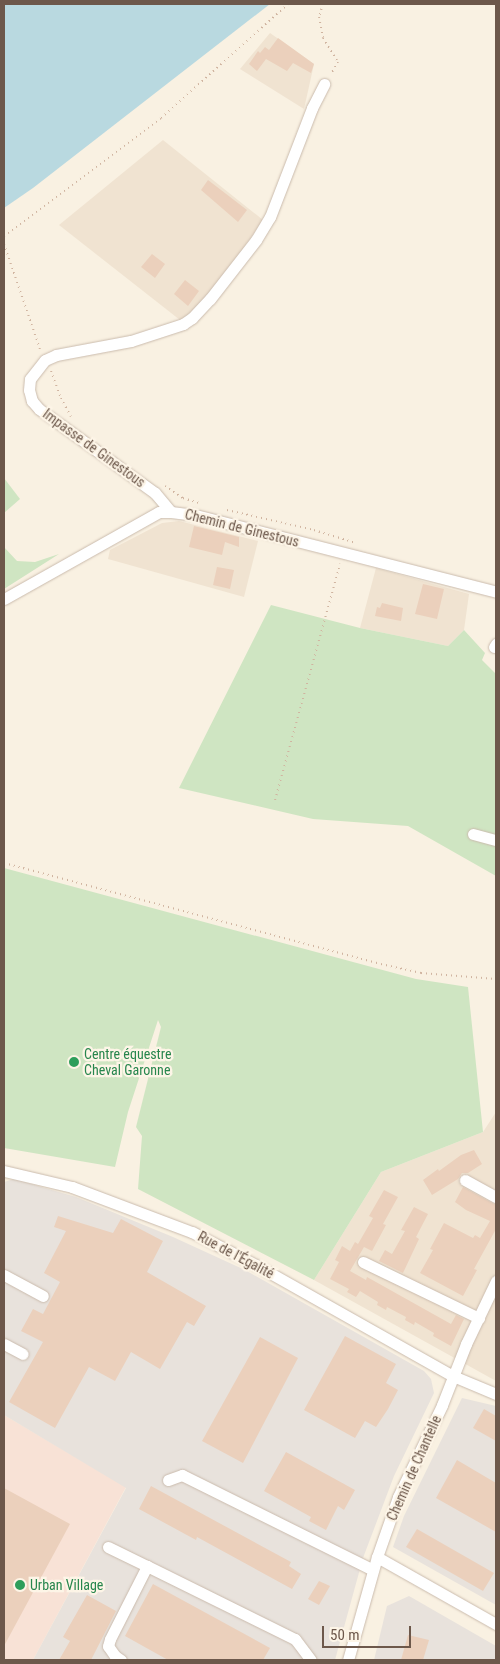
<!DOCTYPE html>
<meta charset="utf-8">
<style>
body{margin:0}
#map{position:relative;width:500px;height:1664px;overflow:hidden;background:#f9f1e2;font-family:"Roboto Condensed",sans-serif}
div>[style]{position:absolute}
.residential>*{inset:0;background:#f0e3d1}
.commercial>*{inset:0;background:#f8e2d6}
.industrial>*{inset:0;background:#e8e2dc}
.green>*{inset:0;background:#cfe5c2}
.water>*{inset:0;background:#b9d9e0}
.building>*{inset:0;background:#ebd0bc}
.path>*{height:2px;margin-top:-1px;transform-origin:0;background:repeating-linear-gradient(90deg,#d0b4a0 0 1px,transparent 0 5px)}
.roads{filter:drop-shadow(0 0 1px #cabbad) drop-shadow(0 0 1px #cabbad)}
.minor>*{height:11px;margin:-5.5px;padding:0 5.5px;transform-origin:5.5px;border-radius:5.5px;background:#fff}
.dots>*{width:14px;height:14px;translate:-50% -50%;box-sizing:border-box;border:2px solid #fdf5e7;border-radius:50%}
span{translate:-50% -50%;white-space:nowrap;text-align:center;line-height:1.15;-webkit-text-stroke:4.5px #fdf5e7;paint-order:stroke}
.street-label{font-size:14px;color:#6d584b}
.leisure-label{font-size:14px;color:#27864d}
.left{translate:0 -50%;text-align:left}
.frame{position:absolute;inset:0;border:5px solid #6d584b;pointer-events:none}
.scale{position:absolute;left:322px;top:1626px;width:89px;height:22px;box-sizing:border-box;border:2px solid #6d584b;border-top:0;padding-left:6px;font-size:15px;line-height:18px;white-space:nowrap;color:#6d584b;-webkit-text-stroke:4px #fdf5e7;paint-order:stroke}
</style>
<div id="map">
<div class="residential">
<i style="clip-path:polygon(270px 33px,314px 64px,304px 109px,240px 69px)"></i>
<i style="clip-path:polygon(163px 140px,263px 220px,218px 285px,189px 316px,180px 320px,59px 225px)"></i>
<i style="clip-path:polygon(179px 521px,258px 541px,244px 597px,108px 559px,110px 550px,162px 523px)"></i>
<i style="clip-path:polygon(376px 568px,469px 594px,464px 630px,448px 646px,360px 628px)"></i>
<i style="clip-path:polygon(496px 1112px,496px 1381px,314px 1280px,381px 1172px,483px 1132px)"></i>
</div>
<div class="commercial">
<i style="clip-path:polygon(4px 1415px,126px 1487px,33px 1660px,4px 1660px)"></i>
</div>
<div class="industrial">
<i style="clip-path:polygon(14px 1179px,76px 1197px,173px 1237px,245px 1270px,424px 1371px,431px 1379px,434px 1393px,394px 1476px,363px 1558px,335px 1660px,33px 1660px,126px 1488px,4px 1415px,4px 1182px)"></i>
<i style="clip-path:polygon(462px 1398px,496px 1406px,496px 1605px,393px 1547px,404px 1516px)"></i>
<i style="clip-path:polygon(409px 1596px,496px 1646px,496px 1660px,374px 1660px,387px 1606px)"></i>
</div>
<div class="green">
<i style="clip-path:polygon(4px 478px,20px 499px,4px 513px)"></i>
<i style="clip-path:polygon(4px 547px,17px 561px,35px 562px,59px 554px,4px 589px)"></i>
<i style="clip-path:polygon(271px 605px,360px 628px,448px 646px,464px 630px,485px 653px,482px 660px,496px 674px,496px 876px,408px 826px,313px 819px,179px 788px)"></i>
<i style="clip-path:polygon(4px 868px,416px 979px,468px 987px,483px 1132px,381px 1172px,314px 1280px,138px 1189px,142px 1136px,136px 1127px,161px 1027px,158px 1020px,128px 1112px,115px 1167px,4px 1148px)"></i>
</div>
<div class="water">
<i style="clip-path:polygon(4px 4px,270px 4px,33px 188px,4px 208px)"></i>
</div>
<div class="building">
<i style="clip-path:polygon(278px 38px,314px 64px,311px 73px,293px 63px,287px 71px,266px 59px,257px 71px,249px 64px,258px 51px,260px 53px,265px 47px,269px 50px)"></i>
<i style="clip-path:polygon(208px 180px,247px 210px,238px 222px,201px 190px)"></i>
<i style="clip-path:polygon(152px 254px,165px 264px,155px 278px,141px 267px)"></i>
<i style="clip-path:polygon(185px 280px,199px 291px,188px 306px,174px 294px)"></i>
<i style="clip-path:polygon(194px 526px,239px 537px,239px 547px,225px 542px,222px 555px,189px 547px)"></i>
<i style="clip-path:polygon(217px 567px,234px 570px,230px 589px,213px 585px)"></i>
<i style="clip-path:polygon(423px 584px,444px 589px,437px 619px,415px 614px)"></i>
<i style="clip-path:polygon(382px 603px,403px 608px,401px 621px,375px 616px,377px 607px,380px 608px)"></i>
<i style="clip-path:polygon(474px 1150px,482px 1164px,468px 1173px,462px 1173px,458px 1179px,432px 1195px,423px 1180px,438px 1169px,439px 1171px,461px 1155px)"></i>
<i style="clip-path:polygon(463px 1187px,496px 1205px,496px 1229px,474px 1269px,477px 1270px,463px 1296px,420px 1273px,433px 1250px,430px 1249px,444px 1223px,473px 1238px,475px 1235px,480px 1238px,490px 1221px,466px 1210px,455px 1202px)"></i>
<i style="clip-path:polygon(384px 1190px,398px 1197px,383px 1224px,386px 1225px,372px 1251px,364px 1247px,350px 1271px,366px 1280px,367px 1277px,451px 1324px,456px 1315px,464px 1319px,451px 1346px,433px 1336px,434px 1333px,415px 1322px,414px 1325px,405px 1320px,406px 1317px,387px 1307px,386px 1310px,377px 1305px,378px 1302px,360px 1291px,356px 1297px,347px 1292px,349px 1289px,330px 1279px,339px 1262px,335px 1260px,342px 1246px,350px 1251px,355px 1242px,358px 1244px,373px 1218px,369px 1216px)"></i>
<i style="clip-path:polygon(414px 1207px,428px 1214px,416px 1237px,419px 1239px,403px 1273px,379px 1261px,385px 1250px,392px 1254px,405px 1231px,401px 1230px)"></i>
<i style="clip-path:polygon(58px 1216px,113px 1233px,121px 1219px,163px 1241px,147px 1272px,206px 1306px,194px 1326px,187px 1322px,160px 1369px,131px 1352px,115px 1381px,89px 1367px,55px 1428px,9px 1402px,43px 1342px,21px 1331px,33px 1309px,43px 1314px,60px 1282px,44px 1273px,66px 1231px,54px 1227px)"></i>
<i style="clip-path:polygon(345px 1336px,396px 1364px,386px 1383px,398px 1390px,388px 1409px,376px 1427px,365px 1421px,355px 1438px,304px 1410px)"></i>
<i style="clip-path:polygon(260px 1337px,298px 1358px,243px 1463px,202px 1441px)"></i>
<i style="clip-path:polygon(484px 1409px,496px 1416px,496px 1441px,473px 1428px)"></i>
<i style="clip-path:polygon(286px 1452px,355px 1490px,344px 1510px,338px 1506px,326px 1530px,309px 1521px,311px 1517px,264px 1491px)"></i>
<i style="clip-path:polygon(457px 1460px,496px 1483px,496px 1532px,436px 1498px)"></i>
<i style="clip-path:polygon(151px 1486px,291px 1562px,289px 1566px,301px 1574px,292px 1589px,197px 1537px,196px 1540px,139px 1509px)"></i>
<i style="clip-path:polygon(4px 1488px,70px 1524px,4px 1646px)"></i>
<i style="clip-path:polygon(417px 1529px,494px 1573px,483px 1591px,406px 1547px)"></i>
<i style="clip-path:polygon(319px 1581px,330px 1586px,319px 1605px,308px 1599px)"></i>
<i style="clip-path:polygon(153px 1584px,270px 1648px,263px 1660px,168px 1660px,125px 1636px)"></i>
<i style="clip-path:polygon(87px 1595px,116px 1611px,91px 1660px,59px 1660px,70px 1641px,63px 1637px)"></i>
<i style="clip-path:polygon(408px 1635px,429px 1640px,423px 1660px,401px 1660px)"></i>
</div>
<div class="path">
<i style="left:323px;top:4px;width:14px;rotate:107deg"></i>
<i style="left:319px;top:17px;width:21px;rotate:79deg"></i>
<i style="left:323px;top:38px;width:28px;rotate:58deg"></i>
<i style="left:338px;top:62px;width:14px;rotate:120deg"></i>
<i style="left:4px;top:236px;width:196px;rotate:-36.9deg"></i>
<i style="left:161px;top:118px;width:171px;rotate:-41.9deg"></i>
<i style="left:4px;top:244px;width:111px;rotate:71.1deg"></i>
<i style="left:51px;top:371px;width:29px;rotate:70deg"></i>
<i style="left:61px;top:398px;width:21px;rotate:62deg"></i>
<i style="left:165px;top:486px;width:22px;rotate:34deg"></i>
<i style="left:183px;top:498px;width:17px;rotate:17deg"></i>
<i style="left:227px;top:510px;width:89px;rotate:12.9deg"></i>
<i style="left:314px;top:530px;width:44px;rotate:17.2deg"></i>
<i style="left:275px;top:800px;width:245px;rotate:-74.6deg"></i>
<i style="left:4px;top:863px;width:390px;rotate:15deg"></i>
<i style="left:381px;top:964px;width:41px;rotate:12.7deg"></i>
<i style="left:421px;top:973px;width:75px;rotate:4.6deg"></i>
</div>
<div class="roads">
<div class="minor">
<i style="left:171px;top:512px;width:25px;rotate:-130deg"></i>
<i style="left:155px;top:493px;width:143px;rotate:-144.1deg"></i>
<i style="left:39px;top:409px;width:11px;rotate:-131deg"></i>
<i style="left:32px;top:401px;width:11px;rotate:-105deg"></i>
<i style="left:29px;top:390px;width:11px;rotate:-85deg"></i>
<i style="left:30px;top:379px;width:24px;rotate:-52deg"></i>
<i style="left:45px;top:360px;width:12px;rotate:-24deg"></i>
<i style="left:56px;top:355px;width:76px;rotate:-10.6deg"></i>
<i style="left:131px;top:341px;width:55px;rotate:-18.1deg"></i>
<i style="left:183px;top:324px;width:11px;rotate:-34deg"></i>
<i style="left:192px;top:318px;width:26px;rotate:-47deg"></i>
<i style="left:210px;top:299px;width:75px;rotate:-52.1deg"></i>
<i style="left:256px;top:240px;width:27px;rotate:-59deg"></i>
<i style="left:270px;top:217px;width:117px;rotate:-68.9deg"></i>
<i style="left:312px;top:108px;width:27px;rotate:-63deg"></i>
<i style="left:4px;top:599px;width:178px;rotate:-29.3deg"></i>
<i style="left:159px;top:512px;width:12px"></i>
<i style="left:171px;top:512px;width:24px;rotate:7deg"></i>
<i style="left:195px;top:515px;width:311px;rotate:14.3deg"></i>
<i style="left:494px;top:647px;width:4px;rotate:-56deg"></i>
<i style="left:473px;top:834px;width:24px;rotate:15deg"></i>
<i style="left:4px;top:1171px;width:70px;rotate:13.2deg"></i>
<i style="left:72px;top:1187px;width:128px;rotate:20.6deg"></i>
<i style="left:192px;top:1232px;width:72px;rotate:27.3deg"></i>
<i style="left:256px;top:1265px;width:226px;rotate:29.4deg"></i>
<i style="left:453px;top:1376px;width:47px;rotate:22.7deg"></i>
<i style="left:465px;top:1180px;width:35px;rotate:29deg"></i>
<i style="left:363px;top:1262px;width:129px;rotate:25.8deg"></i>
<i style="left:4px;top:1275px;width:44px;rotate:28.3deg"></i>
<i style="left:4px;top:1344px;width:21px;rotate:28deg"></i>
<i style="left:168px;top:1480px;width:15px;rotate:-20deg"></i>
<i style="left:182px;top:1475px;width:213px;rotate:26.4deg"></i>
<i style="left:108px;top:1547px;width:43px;rotate:26deg"></i>
<i style="left:377px;top:1557px;width:137px;rotate:29.4deg"></i>
<i style="left:121px;top:1660px;width:7px;rotate:-146deg"></i>
<i style="left:115px;top:1656px;width:12px;rotate:-125deg"></i>
<i style="left:108px;top:1646px;width:7px;rotate:-74deg"></i>
<i style="left:110px;top:1639px;width:82px;rotate:-63.1deg"></i>
<i style="left:147px;top:1566px;width:165px;rotate:26.3deg"></i>
<i style="left:295px;top:1639px;width:26px;rotate:53deg"></i>
<i style="left:348px;top:1660px;width:107px;rotate:-74.3deg"></i>
<i style="left:377px;top:1557px;width:64px;rotate:-70.7deg"></i>
<i style="left:398px;top:1497px;width:102px;rotate:-64.4deg"></i>
<i style="left:442px;top:1405px;width:66px;rotate:-68.5deg"></i>
<i style="left:466px;top:1344px;width:70px;rotate:-64.5deg"></i>
</div>
</div>
<div class="dots">
<i style="left:74px;top:1062px;background:#2e9e5b"></i>
<i style="left:20px;top:1585px;background:#2e9e5b"></i>
</div>
<div class="street-label">
<span style="left:94px;top:448px;rotate:36deg">Impasse de Ginestous</span>
<span style="left:242px;top:528px;rotate:14deg">Chemin de Ginestous</span>
<span style="left:236px;top:1255px;rotate:28deg">Rue de l'Égalité</span>
<span style="left:414px;top:1468px;rotate:-66deg">Chemin de Chantelle</span>
</div>
<div class="leisure-label">
<span class="left" style="left:84px;top:1062px">Centre équestre<br>Cheval Garonne</span>
<span class="left" style="left:30px;top:1585px">Urban Village</span>
</div>
<div class="frame"></div>
<div class="scale">50 m</div>
</div>
